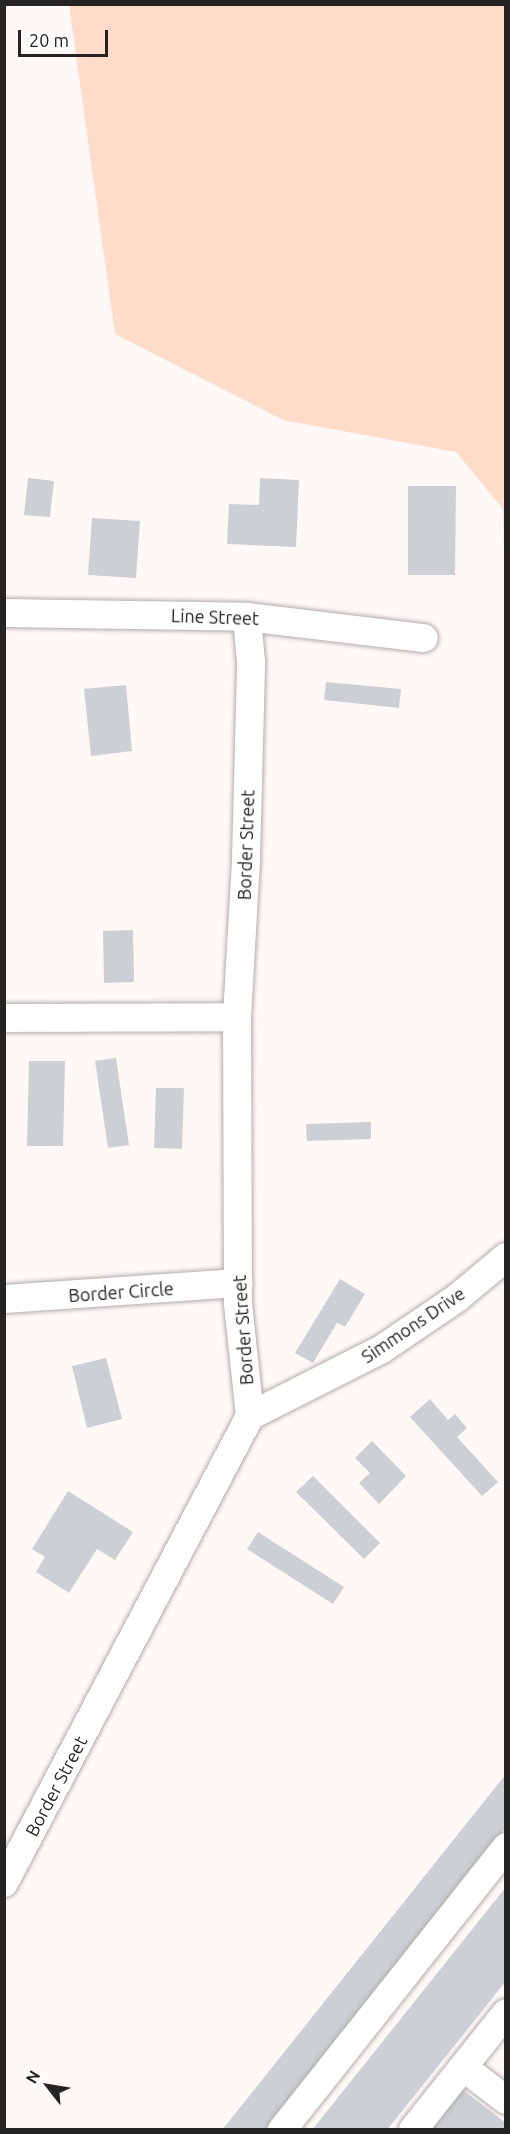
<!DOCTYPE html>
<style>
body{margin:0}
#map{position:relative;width:510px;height:2134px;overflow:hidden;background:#fef9f7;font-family:Ubuntu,sans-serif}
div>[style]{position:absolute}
.green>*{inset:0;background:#ffdbc9}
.building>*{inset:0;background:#cccfd4}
.roads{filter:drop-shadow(0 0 2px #b2acaa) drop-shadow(0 0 2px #b2acaa)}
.minor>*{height:28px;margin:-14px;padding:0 14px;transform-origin:14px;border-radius:14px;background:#fff}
span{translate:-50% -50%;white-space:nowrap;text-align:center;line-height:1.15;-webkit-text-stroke:5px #fff;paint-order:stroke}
.street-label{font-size:18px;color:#262423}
.frame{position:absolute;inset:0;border:6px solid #262423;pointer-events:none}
.north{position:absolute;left:18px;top:2056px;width:60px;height:60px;-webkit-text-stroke:4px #fff;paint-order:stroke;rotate:301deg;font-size:16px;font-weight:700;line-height:24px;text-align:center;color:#262423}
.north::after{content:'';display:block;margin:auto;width:21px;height:27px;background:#262423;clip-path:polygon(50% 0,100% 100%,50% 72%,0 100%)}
.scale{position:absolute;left:18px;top:30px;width:90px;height:27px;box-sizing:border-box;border:3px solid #262423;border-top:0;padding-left:8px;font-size:18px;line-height:21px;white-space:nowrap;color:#262423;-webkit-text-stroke:4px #fff;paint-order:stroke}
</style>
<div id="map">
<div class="green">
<i style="clip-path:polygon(69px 5px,505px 5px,505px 600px,503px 509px,456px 452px,283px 420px,115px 334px)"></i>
</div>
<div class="building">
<i style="clip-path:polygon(28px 478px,54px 481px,50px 517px,24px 515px)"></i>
<i style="clip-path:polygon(260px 478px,299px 480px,296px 547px,227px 544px,229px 504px,259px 505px)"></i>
<i style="clip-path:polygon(408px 486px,456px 486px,455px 575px,408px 575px)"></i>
<i style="clip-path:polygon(92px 518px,140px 521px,136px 578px,88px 575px)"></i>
<i style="clip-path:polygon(326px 682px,401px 689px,399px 708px,324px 700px)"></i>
<i style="clip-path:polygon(126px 685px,132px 751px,91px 756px,84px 689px)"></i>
<i style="clip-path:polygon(133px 930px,134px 982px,104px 983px,103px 931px)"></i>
<i style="clip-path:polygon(116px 1058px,129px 1145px,108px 1148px,95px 1061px)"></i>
<i style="clip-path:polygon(29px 1061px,65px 1061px,63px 1146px,27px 1146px)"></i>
<i style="clip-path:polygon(156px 1088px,184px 1088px,182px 1149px,154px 1148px)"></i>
<i style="clip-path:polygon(371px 1122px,371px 1139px,307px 1141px,306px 1124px)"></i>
<i style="clip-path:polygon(340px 1279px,365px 1294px,345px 1327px,337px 1323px,313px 1363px,295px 1353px)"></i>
<i style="clip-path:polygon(106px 1358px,122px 1419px,87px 1428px,72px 1366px)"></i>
<i style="clip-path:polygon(430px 1399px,448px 1420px,455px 1414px,467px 1428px,457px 1437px,498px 1482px,482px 1496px,410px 1417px)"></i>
<i style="clip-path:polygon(372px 1441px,406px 1476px,379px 1504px,359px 1483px,370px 1473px,355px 1458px)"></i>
<i style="clip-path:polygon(313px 1476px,380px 1543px,364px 1559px,296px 1492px)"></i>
<i style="clip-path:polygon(68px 1491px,133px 1532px,115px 1560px,97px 1549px,69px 1593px,36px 1572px,45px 1557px,32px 1549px)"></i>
<i style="clip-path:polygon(258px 1532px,344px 1587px,333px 1604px,247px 1549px)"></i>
<i style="clip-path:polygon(506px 1774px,506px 1827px,265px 2130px,222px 2130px)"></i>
<i style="clip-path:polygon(506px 1887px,506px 1981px,387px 2130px,312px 2130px)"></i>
<i style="clip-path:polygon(463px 2090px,506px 2123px,506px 2130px,431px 2130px)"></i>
</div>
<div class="roads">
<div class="minor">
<i style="left:4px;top:613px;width:243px;rotate:0.9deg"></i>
<i style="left:247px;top:617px;width:178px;rotate:6.8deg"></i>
<i style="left:4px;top:1018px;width:233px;rotate:-0.2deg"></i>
<i style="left:4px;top:1299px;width:235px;rotate:-3.9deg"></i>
<i style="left:250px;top:1416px;width:148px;rotate:-26.9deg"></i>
<i style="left:382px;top:1349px;width:91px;rotate:-34.2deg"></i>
<i style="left:457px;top:1298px;width:64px;rotate:-39.9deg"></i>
<i style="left:4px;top:1883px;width:528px;rotate:-62.22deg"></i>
<i style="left:250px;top:1416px;width:113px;rotate:-96.1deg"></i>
<i style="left:238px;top:1304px;width:287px;rotate:-90.2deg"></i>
<i style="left:237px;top:1017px;width:158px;rotate:-86.7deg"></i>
<i style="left:246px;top:859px;width:197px;rotate:-88.5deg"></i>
<i style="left:251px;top:662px;width:45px;rotate:-95.1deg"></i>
<i style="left:463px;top:2067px;width:54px;rotate:37.5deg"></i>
<i style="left:282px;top:2130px;width:361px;rotate:-51.6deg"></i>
<i style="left:413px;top:2130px;width:149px;rotate:-51.5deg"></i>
</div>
</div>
<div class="street-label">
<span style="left:215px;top:617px;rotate:2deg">Line Street</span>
<span style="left:246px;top:845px;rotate:-88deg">Border Street</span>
<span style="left:121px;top:1292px;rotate:-4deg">Border Circle</span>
<span style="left:413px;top:1325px;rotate:-34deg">Simmons Drive</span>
<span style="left:243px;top:1330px;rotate:-94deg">Border Street</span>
<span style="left:56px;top:1786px;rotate:-62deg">Border Street</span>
</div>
<div class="frame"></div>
<div class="north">N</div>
<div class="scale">20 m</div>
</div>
